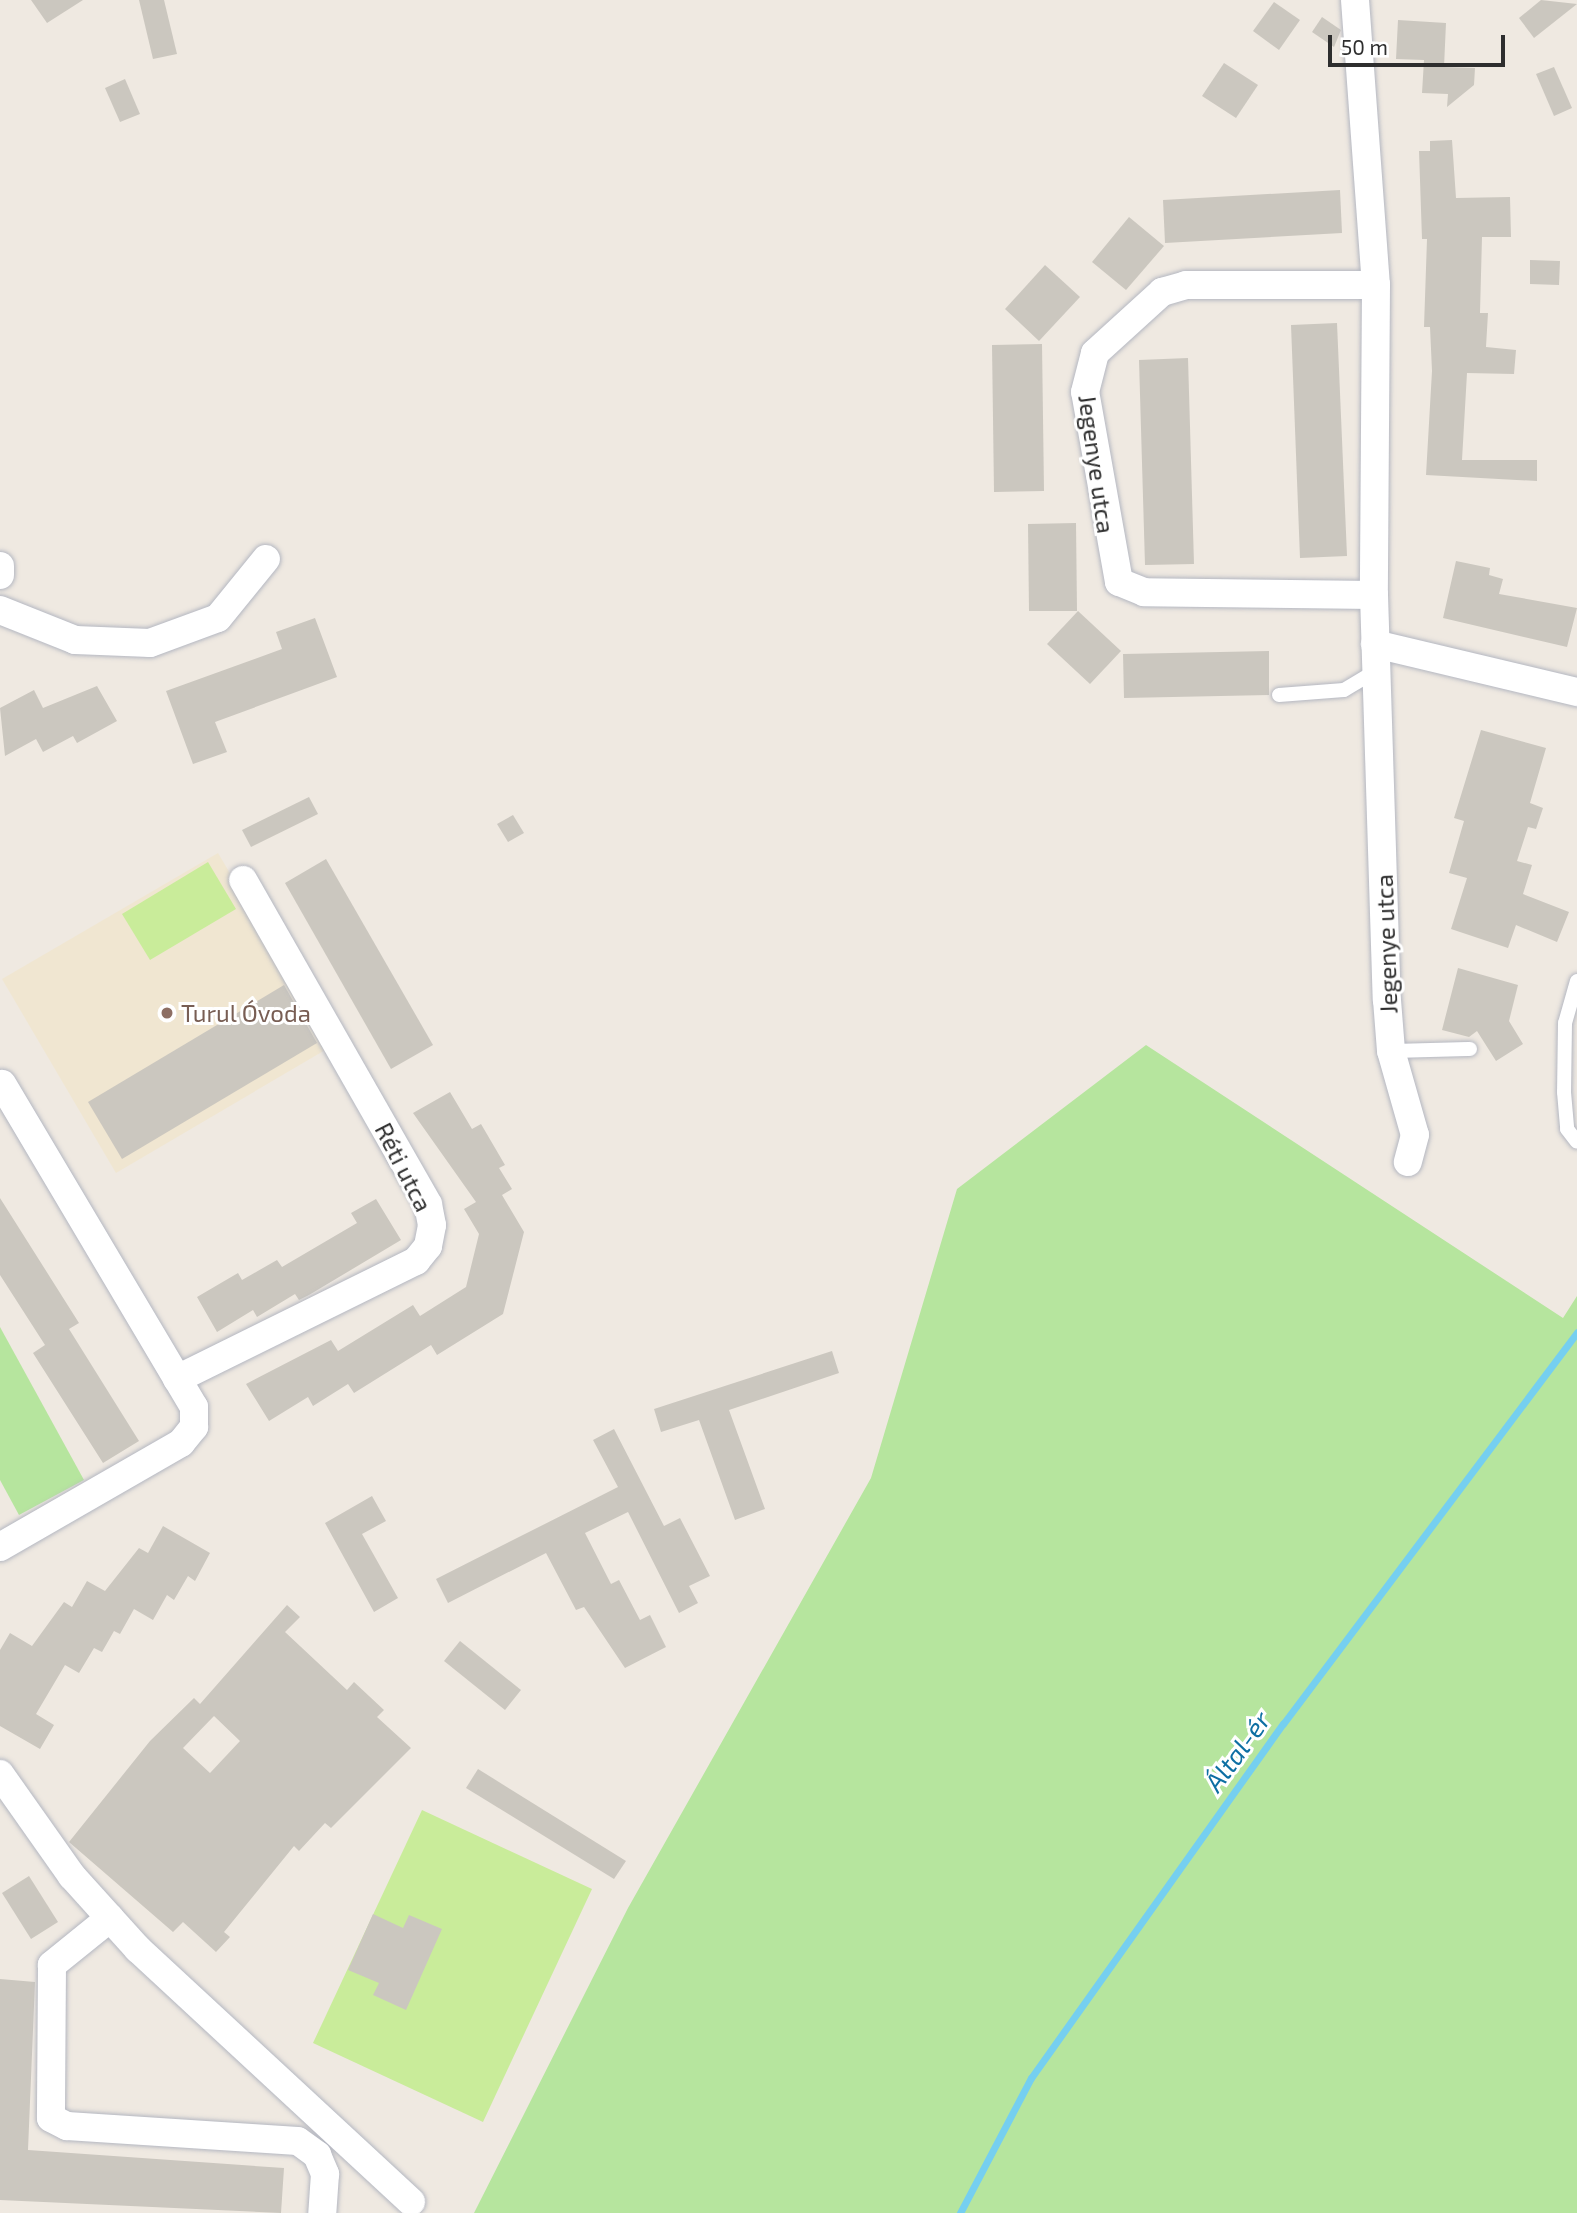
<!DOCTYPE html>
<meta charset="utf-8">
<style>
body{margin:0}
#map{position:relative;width:1577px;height:2213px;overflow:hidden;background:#efe9e1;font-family:"Exo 2",sans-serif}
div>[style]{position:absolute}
.education>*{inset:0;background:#f0e6d1}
.green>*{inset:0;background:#b6e59e}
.pitch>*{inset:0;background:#c9ec9a}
.stream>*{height:7px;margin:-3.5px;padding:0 3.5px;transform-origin:3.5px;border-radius:3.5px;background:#75cff0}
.building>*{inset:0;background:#cbc7bf}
.roads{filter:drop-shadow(0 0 2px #b4b7c1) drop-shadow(0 0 2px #b4b7c1)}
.service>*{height:14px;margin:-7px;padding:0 7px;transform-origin:7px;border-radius:7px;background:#fff}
.minor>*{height:28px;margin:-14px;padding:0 14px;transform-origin:14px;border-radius:14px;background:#fff}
.dots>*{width:19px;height:19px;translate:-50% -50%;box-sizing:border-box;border:4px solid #fff;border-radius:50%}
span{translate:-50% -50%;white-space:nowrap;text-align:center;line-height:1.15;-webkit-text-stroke:6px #fff;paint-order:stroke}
.street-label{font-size:24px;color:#2e2e2e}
.education-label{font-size:24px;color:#785e54}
.left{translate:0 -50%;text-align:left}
.water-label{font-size:26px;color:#0d6fa3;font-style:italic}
.scale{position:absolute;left:1328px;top:35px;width:177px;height:32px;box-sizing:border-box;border:4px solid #2e2e2e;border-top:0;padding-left:9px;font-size:21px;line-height:24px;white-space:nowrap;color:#2e2e2e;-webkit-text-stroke:5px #fff;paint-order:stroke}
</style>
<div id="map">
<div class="education">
<i style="clip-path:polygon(218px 853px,332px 1046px,116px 1173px,2px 979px)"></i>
</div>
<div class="green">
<i style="clip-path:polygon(1146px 1045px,1563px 1318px,1577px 1296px,1577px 2213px,474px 2213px,628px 1908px,871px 1478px,957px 1189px)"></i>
<i style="clip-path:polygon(0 1327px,84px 1480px,19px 1515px,0 1480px)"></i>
</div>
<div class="pitch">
<i style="clip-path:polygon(208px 862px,236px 909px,150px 960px,122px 914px)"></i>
<i style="clip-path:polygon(422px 1810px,592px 1889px,483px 2122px,313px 2043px)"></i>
</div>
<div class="stream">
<i style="left:960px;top:2213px;width:153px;rotate:-62.3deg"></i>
<i style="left:1031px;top:2078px;width:435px;rotate:-54.6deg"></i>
<i style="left:1283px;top:1724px;width:490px;rotate:-53.1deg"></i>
</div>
<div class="building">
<i style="clip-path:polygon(31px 0,83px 0,47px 23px)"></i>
<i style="clip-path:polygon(139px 0,164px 0,177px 54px,153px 59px)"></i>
<i style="clip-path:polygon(1541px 0,1577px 4px,1534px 38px,1519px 18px)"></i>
<i style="clip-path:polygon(1274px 2px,1300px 20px,1279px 50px,1253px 31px)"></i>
<i style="clip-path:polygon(1322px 17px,1341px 30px,1334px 47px,1312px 32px)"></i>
<i style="clip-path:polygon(1398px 20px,1446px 23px,1444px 67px,1475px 68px,1474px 85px,1447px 107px,1448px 94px,1422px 93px,1424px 60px,1396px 59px)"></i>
<i style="clip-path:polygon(1224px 63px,1258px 85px,1236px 118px,1202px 96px)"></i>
<i style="clip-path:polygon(1554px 67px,1572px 108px,1554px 116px,1536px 74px)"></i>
<i style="clip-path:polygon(125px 79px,140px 114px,120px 122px,105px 88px)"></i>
<i style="clip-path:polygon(1452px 140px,1456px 198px,1510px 197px,1511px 237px,1482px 237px,1480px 313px,1488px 313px,1486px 347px,1516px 350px,1514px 374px,1467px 373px,1462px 460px,1537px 460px,1537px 481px,1426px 475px,1432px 371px,1430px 327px,1424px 327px,1427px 239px,1422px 239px,1419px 151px,1430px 151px,1430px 141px)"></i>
<i style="clip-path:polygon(1340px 190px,1342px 233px,1165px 243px,1163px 200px)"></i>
<i style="clip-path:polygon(1129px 217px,1164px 246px,1126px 290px,1092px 262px)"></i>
<i style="clip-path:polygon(1530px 260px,1560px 261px,1559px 285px,1530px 284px)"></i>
<i style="clip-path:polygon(1045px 265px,1080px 297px,1039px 341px,1005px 309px)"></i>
<i style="clip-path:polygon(1337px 323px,1347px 556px,1300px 558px,1291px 325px)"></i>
<i style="clip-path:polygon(1042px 344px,1044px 491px,994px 492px,992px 345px)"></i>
<i style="clip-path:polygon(1188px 358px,1194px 564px,1145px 565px,1139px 360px)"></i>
<i style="clip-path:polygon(1076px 523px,1077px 611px,1029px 611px,1028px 524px)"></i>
<i style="clip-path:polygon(1456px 561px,1490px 568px,1489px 575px,1503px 579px,1499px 594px,1577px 608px,1567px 647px,1443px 618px)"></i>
<i style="clip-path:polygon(1078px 611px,1121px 651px,1090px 684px,1047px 644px)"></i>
<i style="clip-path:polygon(315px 618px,337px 677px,215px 722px,227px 752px,193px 764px,166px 691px,282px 649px,276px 632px)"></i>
<i style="clip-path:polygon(1269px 651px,1269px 695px,1124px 698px,1123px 654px)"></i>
<i style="clip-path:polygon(97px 686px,117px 721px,77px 743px,73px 736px,43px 752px,36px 739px,5px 756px,0 708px,34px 690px,43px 708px)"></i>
<i style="clip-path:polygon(1481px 730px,1546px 748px,1530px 803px,1543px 808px,1536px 829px,1528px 827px,1517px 861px,1532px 865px,1523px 894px,1569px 912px,1557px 942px,1516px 925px,1508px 948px,1451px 929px,1467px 878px,1449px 873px,1464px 821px,1454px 818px)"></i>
<i style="clip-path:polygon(309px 797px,318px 814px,251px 847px,242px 830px)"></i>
<i style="clip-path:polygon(513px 815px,524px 833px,508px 842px,497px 824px)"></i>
<i style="clip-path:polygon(326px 859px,433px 1045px,391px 1069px,285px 883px)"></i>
<i style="clip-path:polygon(1458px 968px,1518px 985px,1509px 1021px,1523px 1044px,1496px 1061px,1477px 1031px,1469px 1037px,1442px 1030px)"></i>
<i style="clip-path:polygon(284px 985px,317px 1043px,122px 1159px,88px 1102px)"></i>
<i style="clip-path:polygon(450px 1092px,472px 1129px,481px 1124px,505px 1165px,499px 1168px,512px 1189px,502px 1195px,524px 1232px,503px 1314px,437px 1355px,431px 1345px,354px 1393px,348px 1384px,313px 1406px,308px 1397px,269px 1421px,246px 1384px,331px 1340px,338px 1351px,413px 1305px,420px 1316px,466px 1287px,479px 1234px,464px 1209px,476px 1202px,413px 1113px)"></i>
<i style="clip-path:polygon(0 1198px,79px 1323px,69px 1329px,139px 1441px,103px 1463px,33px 1353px,45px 1345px,0 1275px)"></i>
<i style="clip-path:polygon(376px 1199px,401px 1240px,309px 1295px,299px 1300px,295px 1294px,257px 1317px,253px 1310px,217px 1332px,197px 1297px,238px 1273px,242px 1280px,277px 1260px,282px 1267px,357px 1223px,351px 1213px)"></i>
<i style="clip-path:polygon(832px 1351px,839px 1373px,729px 1410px,765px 1509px,735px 1520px,699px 1420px,661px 1432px,654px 1409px)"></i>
<i style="clip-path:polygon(614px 1429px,664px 1526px,680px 1518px,710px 1576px,689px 1586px,698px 1603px,679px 1613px,628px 1512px,585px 1533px,611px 1584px,619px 1580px,640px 1620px,650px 1615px,666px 1647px,625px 1668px,584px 1607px,576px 1610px,546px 1553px,448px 1603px,436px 1579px,618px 1487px,593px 1440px)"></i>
<i style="clip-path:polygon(372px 1496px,386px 1521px,362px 1534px,398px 1598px,374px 1612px,325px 1523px)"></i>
<i style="clip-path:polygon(163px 1526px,210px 1553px,195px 1581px,188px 1576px,174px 1600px,167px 1595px,153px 1620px,134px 1609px,120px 1634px,114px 1631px,102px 1652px,94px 1648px,79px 1673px,65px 1665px,36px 1714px,54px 1725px,40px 1749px,0 1726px,0 1650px,10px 1633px,32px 1646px,64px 1602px,72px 1607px,87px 1581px,105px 1591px,139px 1548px,148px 1553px)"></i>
<i style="clip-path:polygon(evenodd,287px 1605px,300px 1617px,285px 1632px,347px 1690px,354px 1682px,384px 1710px,377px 1717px,411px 1748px,331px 1828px,325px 1823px,299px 1851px,294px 1846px,224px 1932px,230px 1937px,216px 1952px,183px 1922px,173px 1932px,69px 1842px,150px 1741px,194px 1698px,200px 1704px,287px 1605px,214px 1716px,240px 1741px,210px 1773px,183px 1748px,214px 1716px)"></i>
<i style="clip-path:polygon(460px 1641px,521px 1690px,505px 1710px,444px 1661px)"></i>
<i style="clip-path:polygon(478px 1769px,626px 1861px,614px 1879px,466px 1788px)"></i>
<i style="clip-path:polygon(29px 1876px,58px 1922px,31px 1939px,2px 1893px)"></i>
<i style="clip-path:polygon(373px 1914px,403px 1928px,409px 1915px,442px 1929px,406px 2010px,373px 1995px,379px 1983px,348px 1970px)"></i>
<i style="clip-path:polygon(0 1979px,35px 1982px,28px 2150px,284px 2168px,281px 2213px,0 2200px)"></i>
</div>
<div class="roads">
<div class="service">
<i style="left:1279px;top:695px;width:65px;rotate:-4.4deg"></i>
<i style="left:1344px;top:690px;width:37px;rotate:-31deg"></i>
<i style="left:1577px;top:981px;width:44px;rotate:105.9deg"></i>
<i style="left:1565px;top:1023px;width:69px;rotate:90.8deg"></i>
<i style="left:1564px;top:1092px;width:37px;rotate:85deg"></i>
<i style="left:1567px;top:1129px;width:16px;rotate:52deg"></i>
<i style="left:1391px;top:1051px;width:79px;rotate:-1.5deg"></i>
</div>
<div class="minor">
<i style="left:1355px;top:0;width:286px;rotate:85.8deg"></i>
<i style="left:1376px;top:285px;width:310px;rotate:90.4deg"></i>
<i style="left:1374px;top:595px;width:405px;rotate:88.2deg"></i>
<i style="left:1387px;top:1000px;width:51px;rotate:85.5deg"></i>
<i style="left:1391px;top:1051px;width:87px;rotate:74.1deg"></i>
<i style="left:1415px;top:1135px;width:28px;rotate:105deg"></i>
<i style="left:0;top:566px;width:9px;rotate:90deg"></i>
<i style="left:1374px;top:595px;width:230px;rotate:-179.3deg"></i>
<i style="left:1144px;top:592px;width:27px;rotate:-158deg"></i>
<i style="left:1119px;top:582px;width:193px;rotate:-100.1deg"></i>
<i style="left:1085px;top:392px;width:40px;rotate:-75.6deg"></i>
<i style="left:1095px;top:353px;width:91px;rotate:-42.3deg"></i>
<i style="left:1162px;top:292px;width:25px;rotate:-16deg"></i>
<i style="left:1186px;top:285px;width:190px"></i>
<i style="left:0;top:610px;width:81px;rotate:21.8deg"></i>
<i style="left:75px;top:640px;width:75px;rotate:2.3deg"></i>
<i style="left:150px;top:643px;width:72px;rotate:-20.2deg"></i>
<i style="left:218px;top:618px;width:76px;rotate:-50.9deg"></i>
<i style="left:1375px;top:644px;width:208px;rotate:13.4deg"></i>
<i style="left:177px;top:1379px;width:267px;rotate:-26.3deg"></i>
<i style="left:416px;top:1261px;width:19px;rotate:-51deg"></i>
<i style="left:428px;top:1246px;width:21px;rotate:-79deg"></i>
<i style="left:432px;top:1225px;width:21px;rotate:-101deg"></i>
<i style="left:428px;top:1204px;width:373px;rotate:-119.7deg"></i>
<i style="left:0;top:1547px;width:209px;rotate:-29.9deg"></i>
<i style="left:181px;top:1443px;width:21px;rotate:-51deg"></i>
<i style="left:194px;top:1427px;width:20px;rotate:-90deg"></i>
<i style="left:194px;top:1407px;width:376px;rotate:-120.7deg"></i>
<i style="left:0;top:1774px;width:125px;rotate:54.8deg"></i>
<i style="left:72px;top:1876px;width:98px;rotate:47.9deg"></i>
<i style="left:138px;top:1949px;width:372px;rotate:42.8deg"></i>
<i style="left:110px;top:1918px;width:75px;rotate:141deg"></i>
<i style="left:52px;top:1965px;width:153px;rotate:90.4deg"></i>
<i style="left:51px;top:2118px;width:18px;rotate:27deg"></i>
<i style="left:67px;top:2126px;width:231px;rotate:3.7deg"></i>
<i style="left:298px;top:2141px;width:24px;rotate:36deg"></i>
<i style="left:317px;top:2155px;width:21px;rotate:67deg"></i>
<i style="left:325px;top:2174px;width:39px;rotate:94deg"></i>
</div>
</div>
<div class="dots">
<i style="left:167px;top:1013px;background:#8d6e63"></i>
</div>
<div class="street-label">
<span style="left:1097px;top:464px;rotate:82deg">Jegenye utca</span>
<span style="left:1386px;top:944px;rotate:-92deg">Jegenye utca</span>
<span style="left:404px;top:1167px;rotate:63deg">Réti utca</span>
</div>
<div class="education-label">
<span class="left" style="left:181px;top:1013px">Turul Óvoda</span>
</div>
<div class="water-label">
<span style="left:1237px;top:1751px;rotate:-54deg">Által-ér</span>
</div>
<div class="scale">50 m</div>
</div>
